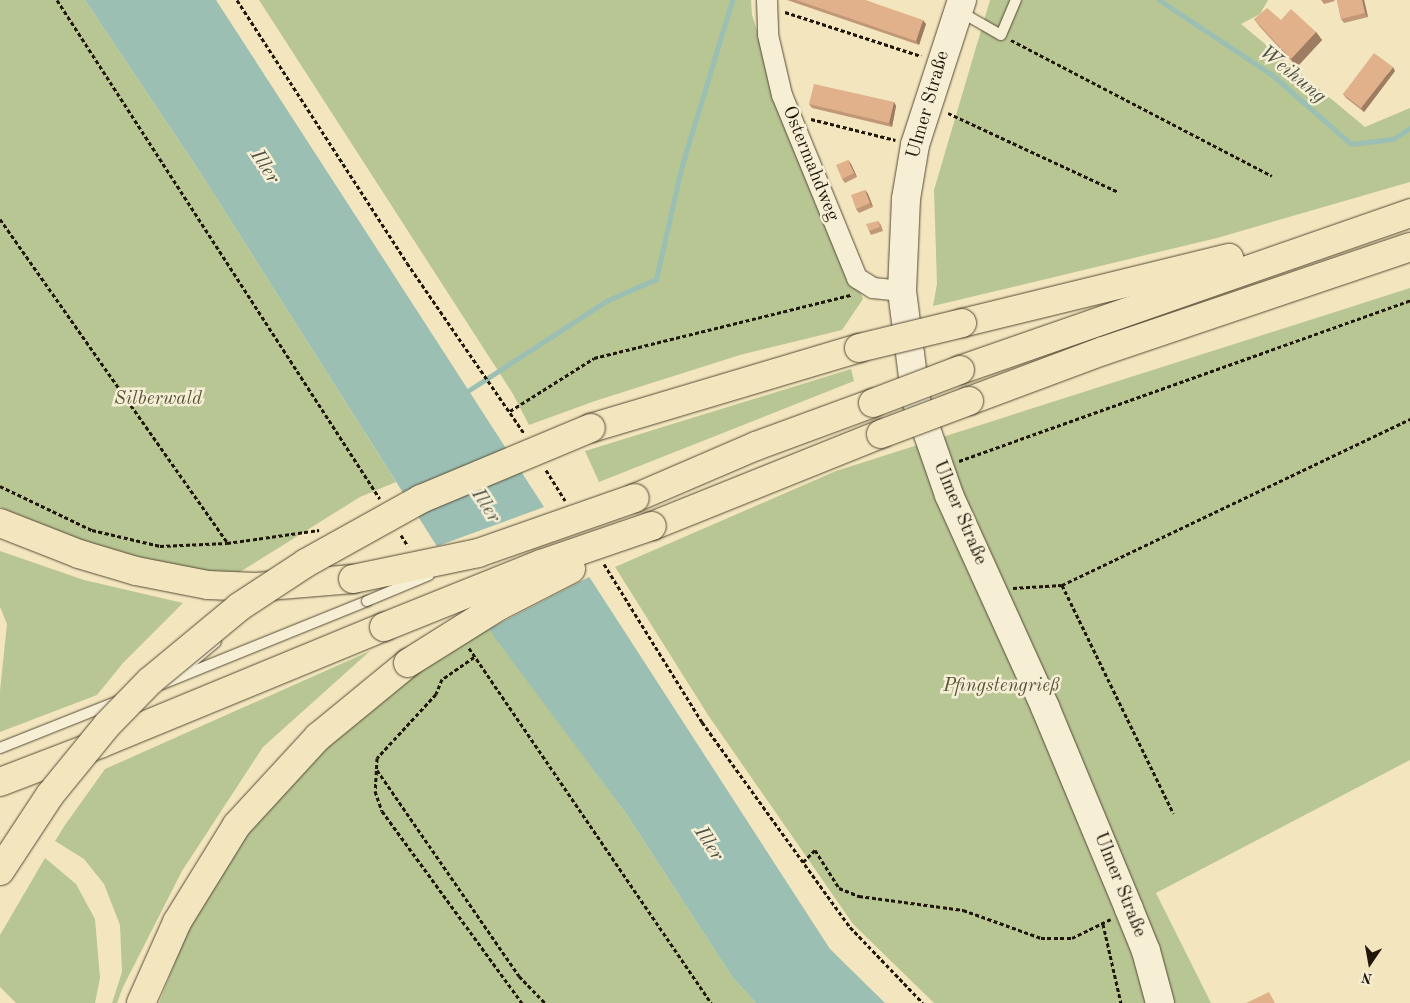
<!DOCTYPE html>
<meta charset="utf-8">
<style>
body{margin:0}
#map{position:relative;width:1410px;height:1003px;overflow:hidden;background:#f3e6be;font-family:"Old Standard TT",serif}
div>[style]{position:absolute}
.green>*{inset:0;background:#b8c694}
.water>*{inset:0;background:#9bbfb3}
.pier>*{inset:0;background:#f3e6be}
.stream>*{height:5px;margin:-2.5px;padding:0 2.5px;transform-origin:2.5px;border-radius:2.5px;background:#9bbfb3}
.path>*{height:3px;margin-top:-1.5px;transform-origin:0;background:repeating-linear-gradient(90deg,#201609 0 4px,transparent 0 6.5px)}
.roads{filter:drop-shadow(0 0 1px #554a36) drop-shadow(0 0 1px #554a36)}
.lane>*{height:10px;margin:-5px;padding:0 5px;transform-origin:5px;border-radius:5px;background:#f7efd5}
.street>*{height:20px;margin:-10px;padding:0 10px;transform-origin:10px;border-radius:10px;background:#f7efd5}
.secondary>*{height:28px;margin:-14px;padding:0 14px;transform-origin:14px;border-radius:14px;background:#f7efd5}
.highway>*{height:28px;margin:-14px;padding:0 14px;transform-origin:14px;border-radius:14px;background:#f3e6be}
.bridges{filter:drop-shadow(0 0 1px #554a36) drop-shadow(0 0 1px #554a36)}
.lane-bridge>*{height:10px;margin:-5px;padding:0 5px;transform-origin:5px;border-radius:5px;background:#f7efd5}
.highway-bridge>*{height:28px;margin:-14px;padding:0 14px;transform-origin:14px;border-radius:14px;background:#f3e6be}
.wall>*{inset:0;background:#c19877}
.shaded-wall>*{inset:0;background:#9d7c61}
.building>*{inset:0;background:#e0b18a}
span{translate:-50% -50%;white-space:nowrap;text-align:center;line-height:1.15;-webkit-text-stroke:5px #f7efd5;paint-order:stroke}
.street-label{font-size:19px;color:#201609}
.park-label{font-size:19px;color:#55543a;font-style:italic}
.water-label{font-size:20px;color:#4b5144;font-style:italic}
.north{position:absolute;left:1345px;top:938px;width:50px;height:50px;-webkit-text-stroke:4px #f7efd5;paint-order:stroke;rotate:192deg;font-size:14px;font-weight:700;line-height:20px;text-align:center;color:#201609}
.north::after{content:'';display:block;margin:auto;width:18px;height:22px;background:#201609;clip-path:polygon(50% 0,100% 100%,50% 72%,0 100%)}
</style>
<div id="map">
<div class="green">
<i style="clip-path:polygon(0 0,85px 0,198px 169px,396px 482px,360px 497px,227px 580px,71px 539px,0 507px)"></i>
<i style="clip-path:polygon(259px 0,751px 0,752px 15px,762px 45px,863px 299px,842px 330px,740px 355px,595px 401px,529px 425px,513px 394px)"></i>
<i style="clip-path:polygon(990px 0,1268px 0,1260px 14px,1241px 24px,1365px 127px,1410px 108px,1410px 182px,1217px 238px,933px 306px,937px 284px,934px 190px)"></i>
<i style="clip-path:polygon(1410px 288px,1410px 760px,1156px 893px,1211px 1003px,934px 1003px,853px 924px,708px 715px,615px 567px,836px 471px)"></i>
<i style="clip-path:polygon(851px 369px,854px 381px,599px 482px,585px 451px)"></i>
<i style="clip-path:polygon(0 551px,84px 580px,183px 603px,123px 663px,97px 695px,0 732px,0 691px,7px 624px,0 607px)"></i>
<i style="clip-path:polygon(488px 627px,627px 815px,733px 978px,756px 1003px,159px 1003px,193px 917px,257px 818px,337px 733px,400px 681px)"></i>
<i style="clip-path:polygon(370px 651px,263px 747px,182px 871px,123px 987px,117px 1003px,112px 1003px,122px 972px,120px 925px,104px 884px,84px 859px,55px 841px,65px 825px,105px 769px)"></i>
<i style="clip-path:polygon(45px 858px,76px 884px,95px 919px,100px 978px,95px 1003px,16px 1003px,0 987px,0 935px)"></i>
</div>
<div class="water">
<i style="clip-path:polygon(85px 0,216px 0,830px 949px,885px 1003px,756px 1003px,733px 978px,627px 815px,495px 638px,198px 169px)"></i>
</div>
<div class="pier">
<i style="clip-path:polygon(547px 506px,593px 575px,487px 630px,435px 547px)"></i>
</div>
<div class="stream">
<i style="left:1159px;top:0;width:134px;rotate:33.5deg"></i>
<i style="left:1271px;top:74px;width:106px;rotate:41.2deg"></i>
<i style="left:1351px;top:144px;width:42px;rotate:-6.8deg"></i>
<i style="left:1393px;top:139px;width:20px;rotate:-33deg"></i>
<i style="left:463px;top:394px;width:171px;rotate:-33deg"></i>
<i style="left:606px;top:301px;width:55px;rotate:-23.7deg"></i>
<i style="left:656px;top:279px;width:117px;rotate:-77.2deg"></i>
<i style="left:682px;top:165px;width:172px;rotate:-73.1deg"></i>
</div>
<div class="path">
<i style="left:57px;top:0;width:594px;rotate:57.09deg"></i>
<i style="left:237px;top:0;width:313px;rotate:57.1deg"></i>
<i style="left:407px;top:263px;width:206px;rotate:55.5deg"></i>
<i style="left:785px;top:12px;width:143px;rotate:17.9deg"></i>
<i style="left:1011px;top:40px;width:294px;rotate:27.5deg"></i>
<i style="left:948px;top:113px;width:187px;rotate:24.9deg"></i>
<i style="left:811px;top:119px;width:87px;rotate:14deg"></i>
<i style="left:0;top:219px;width:395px;rotate:54.9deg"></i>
<i style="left:510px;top:411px;width:99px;rotate:-32.2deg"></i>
<i style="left:594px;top:358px;width:265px;rotate:-13.8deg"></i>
<i style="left:959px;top:461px;width:479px;rotate:-19.6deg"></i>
<i style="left:546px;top:470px;width:36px;rotate:58deg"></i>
<i style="left:0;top:486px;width:102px;rotate:25.6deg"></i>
<i style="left:92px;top:530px;width:70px;rotate:13.2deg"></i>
<i style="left:160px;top:546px;width:67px;rotate:-2.6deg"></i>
<i style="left:227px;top:543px;width:93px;rotate:-8deg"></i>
<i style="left:401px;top:535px;width:13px;rotate:58deg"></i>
<i style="left:604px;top:564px;width:186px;rotate:58.2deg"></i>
<i style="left:702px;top:722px;width:253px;rotate:54.2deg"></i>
<i style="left:850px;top:927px;width:105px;rotate:46.2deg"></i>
<i style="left:1062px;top:585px;width:254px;rotate:64deg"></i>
<i style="left:1013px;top:588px;width:49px;rotate:-3.5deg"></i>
<i style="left:1062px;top:585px;width:386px;rotate:-25.5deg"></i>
<i style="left:469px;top:648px;width:430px;rotate:55.7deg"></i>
<i style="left:474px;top:657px;width:39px;rotate:145deg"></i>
<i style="left:442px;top:679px;width:16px;rotate:112deg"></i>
<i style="left:436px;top:694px;width:87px;rotate:132.7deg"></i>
<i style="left:377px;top:758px;width:33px;rotate:93deg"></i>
<i style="left:375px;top:791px;width:21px;rotate:71deg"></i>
<i style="left:382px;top:811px;width:238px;rotate:53.9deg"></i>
<i style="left:377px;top:770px;width:250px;rotate:55.4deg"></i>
<i style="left:519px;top:976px;width:37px;rotate:46deg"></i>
<i style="left:803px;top:862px;width:17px;rotate:-45deg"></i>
<i style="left:815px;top:850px;width:45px;rotate:57.7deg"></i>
<i style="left:839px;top:888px;width:22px;rotate:22deg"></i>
<i style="left:859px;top:896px;width:105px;rotate:7.7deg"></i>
<i style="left:963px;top:910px;width:83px;rotate:19.7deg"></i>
<i style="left:1041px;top:938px;width:31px"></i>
<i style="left:1072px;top:938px;width:43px;rotate:-26deg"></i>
<i style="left:1103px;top:924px;width:81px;rotate:77.2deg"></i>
</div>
<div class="roads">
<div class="lane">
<i style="left:959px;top:11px;width:48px;rotate:29.7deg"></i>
<i style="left:1001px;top:35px;width:38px;rotate:-67deg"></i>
<i style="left:179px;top:673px;width:48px;rotate:-40deg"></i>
<i style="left:162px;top:684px;width:221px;rotate:-22deg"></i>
<i style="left:0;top:748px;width:127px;rotate:-21.7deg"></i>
</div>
<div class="street">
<i style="left:767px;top:0;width:35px;rotate:88deg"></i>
<i style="left:768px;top:35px;width:62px;rotate:76.9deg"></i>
<i style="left:782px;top:95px;width:198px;rotate:67.7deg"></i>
<i style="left:857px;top:278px;width:19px;rotate:32deg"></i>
<i style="left:873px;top:288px;width:29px;rotate:6deg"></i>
</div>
<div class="secondary">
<i style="left:962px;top:0;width:152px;rotate:108deg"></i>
<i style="left:915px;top:145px;width:55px;rotate:99.5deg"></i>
<i style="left:906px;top:199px;width:92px;rotate:92.5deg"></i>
<i style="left:902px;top:291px;width:110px;rotate:82.7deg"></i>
<i style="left:916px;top:400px;width:101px;rotate:70.8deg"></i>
<i style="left:949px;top:495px;width:233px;rotate:65.6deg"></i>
<i style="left:1045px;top:707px;width:219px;rotate:67.4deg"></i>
<i style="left:1129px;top:909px;width:45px;rotate:68deg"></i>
<i style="left:1146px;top:951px;width:54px;rotate:74.9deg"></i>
</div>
<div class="highway">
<i style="left:962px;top:323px;width:275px;rotate:-13.7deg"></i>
<i style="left:960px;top:370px;width:477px;rotate:-19.2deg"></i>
<i style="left:969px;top:401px;width:143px;rotate:-20.5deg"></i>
<i style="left:1103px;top:351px;width:324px;rotate:-18.7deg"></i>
<i style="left:591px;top:428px;width:280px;rotate:-16.6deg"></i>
<i style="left:635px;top:498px;width:132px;rotate:-23.3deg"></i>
<i style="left:756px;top:446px;width:125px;rotate:-20.2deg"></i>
<i style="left:0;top:523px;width:85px;rotate:21.4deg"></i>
<i style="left:79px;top:554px;width:59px;rotate:16.6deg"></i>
<i style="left:136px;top:571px;width:73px;rotate:11deg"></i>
<i style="left:208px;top:585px;width:48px;rotate:2.4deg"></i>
<i style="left:256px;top:587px;width:97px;rotate:-4.7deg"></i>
<i style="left:652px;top:526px;width:247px;rotate:-21.9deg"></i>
<i style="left:0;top:782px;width:109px;rotate:-20.9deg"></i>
<i style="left:102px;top:743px;width:305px;rotate:-22.4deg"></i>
<i style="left:141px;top:1003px;width:89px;rotate:-66deg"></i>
<i style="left:177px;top:922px;width:114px;rotate:-58.3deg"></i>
<i style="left:237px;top:825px;width:120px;rotate:-47.4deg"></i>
<i style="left:318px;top:737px;width:117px;rotate:-39.4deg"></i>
</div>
</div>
<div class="bridges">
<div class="lane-bridge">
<i style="left:367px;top:601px;width:67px;rotate:-22.8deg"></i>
</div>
<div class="highway-bridge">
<i style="left:859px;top:348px;width:106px;rotate:-13.6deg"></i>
<i style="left:873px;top:403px;width:93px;rotate:-20.8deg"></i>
<i style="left:881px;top:434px;width:94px;rotate:-20.6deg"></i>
<i style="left:353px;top:579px;width:128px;rotate:-11.7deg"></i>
<i style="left:478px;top:553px;width:166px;rotate:-19.3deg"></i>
<i style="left:384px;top:627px;width:169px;rotate:-21.9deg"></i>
<i style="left:541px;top:564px;width:117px;rotate:-18.9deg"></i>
<i style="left:408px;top:663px;width:107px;rotate:-32.1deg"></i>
<i style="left:499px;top:606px;width:81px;rotate:-27.2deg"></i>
<i style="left:0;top:871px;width:91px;rotate:-56.7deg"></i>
<i style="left:50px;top:795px;width:90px;rotate:-50.8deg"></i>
<i style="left:107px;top:725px;width:62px;rotate:-45.7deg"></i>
<i style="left:150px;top:681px;width:116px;rotate:-39.7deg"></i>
<i style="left:239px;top:607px;width:80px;rotate:-33.3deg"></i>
<i style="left:306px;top:563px;width:132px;rotate:-29.1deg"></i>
<i style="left:421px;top:499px;width:184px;rotate:-22.7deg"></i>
</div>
</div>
<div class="wall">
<i style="clip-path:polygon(787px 0,865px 0,926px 24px,919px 45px)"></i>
<i style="clip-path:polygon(1321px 0,1334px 0,1335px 1px,1324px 4px)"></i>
<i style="clip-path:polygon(1337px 0,1364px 0,1368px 17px,1344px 23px,1341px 19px)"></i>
<i style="clip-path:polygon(1254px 19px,1281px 20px,1316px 32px,1322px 40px,1297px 67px,1260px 27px)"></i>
<i style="clip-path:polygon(1395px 71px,1364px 112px,1346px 98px,1343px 94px)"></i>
<i style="clip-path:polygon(894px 102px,896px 106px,892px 127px,812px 108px,809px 104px)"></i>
<i style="clip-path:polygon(848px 160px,851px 164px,857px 177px,845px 183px,842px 179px)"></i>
<i style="clip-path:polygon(865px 190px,868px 194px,873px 207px,859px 213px,856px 209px)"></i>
<i style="clip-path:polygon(878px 221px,881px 225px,883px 231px,871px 235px,869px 231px)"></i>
</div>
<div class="shaded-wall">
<i style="clip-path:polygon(1362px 0,1364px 0,1368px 17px,1365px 13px)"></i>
<i style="clip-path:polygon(923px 20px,926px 24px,919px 45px,916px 41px)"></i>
<i style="clip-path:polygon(1316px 32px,1322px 40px,1297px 67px,1291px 59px)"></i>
<i style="clip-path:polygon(1393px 67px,1395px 71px,1364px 112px,1361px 108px)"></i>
<i style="clip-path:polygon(894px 102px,896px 106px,892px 127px,889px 123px)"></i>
<i style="clip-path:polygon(848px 160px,851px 164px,857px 177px,854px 173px)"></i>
<i style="clip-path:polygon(865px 190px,868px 194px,873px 207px,870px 203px)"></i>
</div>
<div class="building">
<i style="clip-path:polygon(796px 0,865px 0,923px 20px,916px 41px)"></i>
<i style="clip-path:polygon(1337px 0,1362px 0,1365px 13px,1341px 19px)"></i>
<i style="clip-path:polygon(1267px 8px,1281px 20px,1291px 9px,1316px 32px,1291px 59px,1254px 19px)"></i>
<i style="clip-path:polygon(1374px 53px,1393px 67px,1361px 108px,1343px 94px)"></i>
<i style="clip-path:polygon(814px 84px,894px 102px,889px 123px,809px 104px)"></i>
<i style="clip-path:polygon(848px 160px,854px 173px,842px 179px,836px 165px)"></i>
<i style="clip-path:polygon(865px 190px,870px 203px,856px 209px,851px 195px)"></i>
<i style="clip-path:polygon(878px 221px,880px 227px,869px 231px,866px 224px)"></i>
<i style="clip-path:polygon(1269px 992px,1275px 1003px,1246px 1003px)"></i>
</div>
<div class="street-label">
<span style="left:929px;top:105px;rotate:-74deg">Ulmer Straße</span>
<span style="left:810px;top:164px;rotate:68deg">Ostermahdweg</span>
<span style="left:959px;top:513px;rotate:67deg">Ulmer Straße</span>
<span style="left:1119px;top:885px;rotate:68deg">Ulmer Straße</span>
</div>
<div class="park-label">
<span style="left:158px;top:400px">Silberwald</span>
<span style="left:1001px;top:687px">Pfingstengrieß</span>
</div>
<div class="water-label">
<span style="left:1292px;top:75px;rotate:39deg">Weihung</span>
<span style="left:264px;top:167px;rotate:57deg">Iller</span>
<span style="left:485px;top:506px;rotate:57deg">Iller</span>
<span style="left:708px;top:844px;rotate:57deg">Iller</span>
</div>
<div class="north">N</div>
</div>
